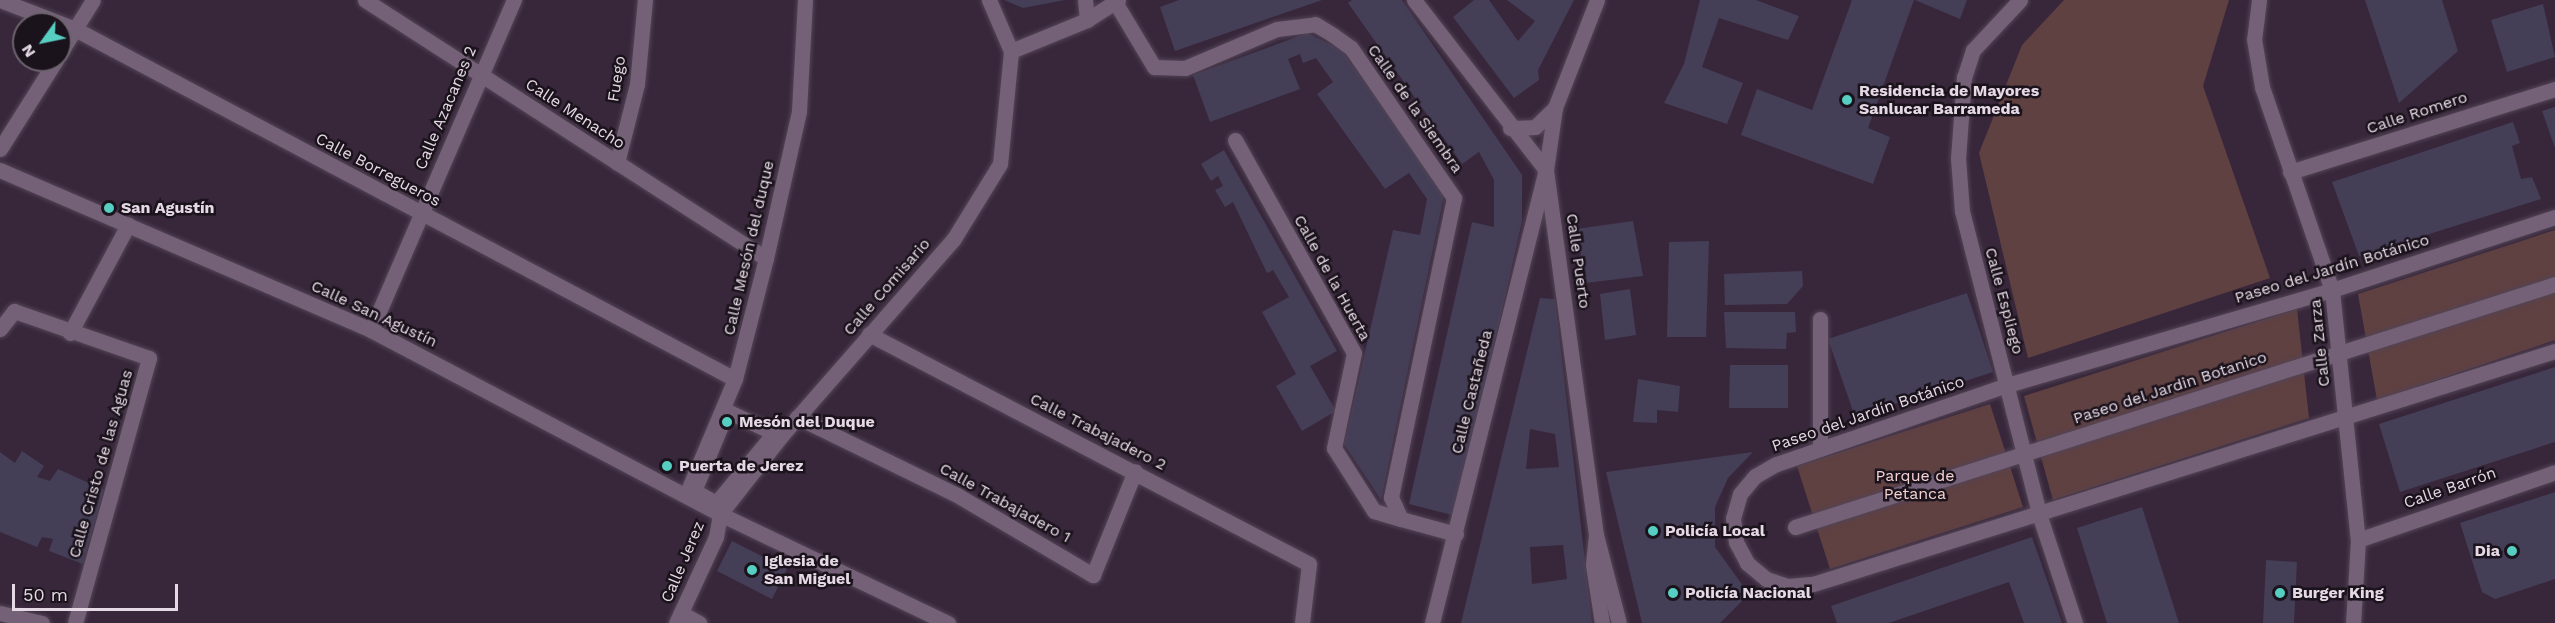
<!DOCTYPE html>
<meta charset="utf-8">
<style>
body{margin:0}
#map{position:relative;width:2555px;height:623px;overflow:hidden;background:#38273b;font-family:"Work Sans",sans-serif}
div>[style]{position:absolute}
.green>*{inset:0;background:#604142}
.building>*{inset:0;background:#443e57}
.roads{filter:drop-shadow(0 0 2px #524455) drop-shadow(0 0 2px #524455)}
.street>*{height:15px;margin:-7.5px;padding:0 7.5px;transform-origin:7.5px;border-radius:7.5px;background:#746177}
.secondary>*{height:15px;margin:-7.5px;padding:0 7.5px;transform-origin:7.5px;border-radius:7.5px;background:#746177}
.dots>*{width:16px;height:16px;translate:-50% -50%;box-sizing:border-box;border:3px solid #1b131c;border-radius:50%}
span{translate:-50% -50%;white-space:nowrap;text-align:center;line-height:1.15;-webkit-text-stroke:5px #1b131c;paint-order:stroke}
.street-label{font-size:16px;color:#e5d9e6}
.poi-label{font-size:16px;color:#e5d9e6;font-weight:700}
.left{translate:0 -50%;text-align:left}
.right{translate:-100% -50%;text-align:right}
.park-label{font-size:16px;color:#f5d1d2}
.north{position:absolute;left:12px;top:12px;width:60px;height:60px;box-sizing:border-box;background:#1b131c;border:2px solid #6c626d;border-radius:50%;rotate:237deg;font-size:16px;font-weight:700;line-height:24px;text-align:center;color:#e5d9e6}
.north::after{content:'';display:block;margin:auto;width:21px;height:27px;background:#57cec2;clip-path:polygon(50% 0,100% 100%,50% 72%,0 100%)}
.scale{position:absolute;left:12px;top:584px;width:166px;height:27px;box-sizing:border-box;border:3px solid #e5d9e6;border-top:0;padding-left:8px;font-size:18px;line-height:21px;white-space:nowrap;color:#e5d9e6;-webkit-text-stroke:4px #1b131c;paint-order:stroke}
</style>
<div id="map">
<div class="green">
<i style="clip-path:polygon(2064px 0,2229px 0,2203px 86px,2270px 278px,2028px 358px,1979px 153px,2022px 45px)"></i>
<i style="clip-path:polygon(2555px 230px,2555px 340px,2377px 400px,2358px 294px)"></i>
<i style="clip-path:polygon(2297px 309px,2309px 418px,2053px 500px,2024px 396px)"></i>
<i style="clip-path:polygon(1990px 404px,2023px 507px,1830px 569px,1797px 466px)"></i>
</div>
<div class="building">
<i style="clip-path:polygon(1004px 0,1065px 0,1023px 8px)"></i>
<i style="clip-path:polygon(1179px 0,1322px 0,1175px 51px,1160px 7px)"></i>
<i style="clip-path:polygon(1352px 0,1402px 0,1522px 175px,1522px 221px,1456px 516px,1409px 504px,1472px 222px,1494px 227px,1494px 180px,1479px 152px,1462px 164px,1348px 3px)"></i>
<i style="clip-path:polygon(1474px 0,1489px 0,1518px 41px,1535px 21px,1507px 0,1574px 0,1538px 70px,1539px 80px,1514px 98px,1453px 17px)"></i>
<i style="clip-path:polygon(1700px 0,1756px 0,1799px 16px,1788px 40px,1719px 18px,1702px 67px,1743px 83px,1727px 124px,1664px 103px,1684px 64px)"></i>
<i style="clip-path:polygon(1852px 0,1914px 0,1868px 128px,1890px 137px,1873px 184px,1741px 135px,1757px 89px,1812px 110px)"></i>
<i style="clip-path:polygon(1915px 0,1967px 0,1960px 19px)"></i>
<i style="clip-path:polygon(2365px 0,2442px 0,2458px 51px,2399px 103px)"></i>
<i style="clip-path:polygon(2543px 4px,2555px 57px,2507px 72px,2491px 20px)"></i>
<i style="clip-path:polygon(1307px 33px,1342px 50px,1444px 195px,1381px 500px,1344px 444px,1393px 230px,1420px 235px,1427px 199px,1409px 173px,1385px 189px,1317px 94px,1333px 82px,1316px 58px,1303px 63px,1300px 54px,1288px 59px,1300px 89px,1210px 122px,1193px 75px)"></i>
<i style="clip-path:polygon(2555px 107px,2555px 148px,2542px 111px)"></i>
<i style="clip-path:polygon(2513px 122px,2520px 143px,2512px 146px,2521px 179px,2532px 177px,2541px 199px,2359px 256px,2332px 182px)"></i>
<i style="clip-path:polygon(1224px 150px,1337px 351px,1310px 366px,1336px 411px,1302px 431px,1276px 386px,1296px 374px,1262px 312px,1289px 297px,1273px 270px,1267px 273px,1233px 202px,1225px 207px,1215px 190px,1223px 186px,1218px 176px,1211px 181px,1201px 164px)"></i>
<i style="clip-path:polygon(1633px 221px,1643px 276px,1586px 283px,1576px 229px)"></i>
<i style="clip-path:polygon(1709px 241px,1706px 337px,1667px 337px,1669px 242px)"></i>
<i style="clip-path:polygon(1802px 271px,1803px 286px,1787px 304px,1725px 305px,1724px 274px)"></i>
<i style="clip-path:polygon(1630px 289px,1636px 335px,1605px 340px,1600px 294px)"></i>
<i style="clip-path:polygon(1967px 293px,1993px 372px,1855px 417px,1828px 339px)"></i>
<i style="clip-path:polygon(evenodd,1540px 298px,1555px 299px,1592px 623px,1461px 623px,1540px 298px,1530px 429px,1555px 434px,1559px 467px,1526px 469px,1530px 429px,1540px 298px,1563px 545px,1567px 579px,1532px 584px,1530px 547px,1563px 545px)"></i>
<i style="clip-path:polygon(1724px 312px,1795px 312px,1796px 332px,1787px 333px,1786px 349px,1726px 348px)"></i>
<i style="clip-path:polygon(1730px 365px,1788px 365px,1788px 408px,1729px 408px)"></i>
<i style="clip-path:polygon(2555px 367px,2555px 442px,2400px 492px,2379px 424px)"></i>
<i style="clip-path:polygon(1638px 379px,1680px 386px,1678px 412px,1657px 410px,1657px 423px,1633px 422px)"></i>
<i style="clip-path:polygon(22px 451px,44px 466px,37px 477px,50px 481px,58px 469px,104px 490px,83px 564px,49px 551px,53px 539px,42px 537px,37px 547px,0 532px,0 452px,15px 463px)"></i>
<i style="clip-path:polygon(1753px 452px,1728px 478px,1715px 507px,1715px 547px,1749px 594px,1720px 623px,1642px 623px,1606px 472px)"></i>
<i style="clip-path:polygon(2555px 492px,2555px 579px,2495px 599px,2482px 592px,2460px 523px)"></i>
<i style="clip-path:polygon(2142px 507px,2179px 623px,2107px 623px,2077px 528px)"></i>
<i style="clip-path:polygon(2032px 537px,2062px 623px,2024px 623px,2009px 582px,1889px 623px,1837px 623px,1831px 606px)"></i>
<i style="clip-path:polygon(732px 541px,787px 569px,772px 599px,717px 571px)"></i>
<i style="clip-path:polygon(2266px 560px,2297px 562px,2294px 623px,2263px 623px)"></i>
</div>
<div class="roads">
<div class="street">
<i style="left:0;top:0;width:80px;rotate:21.1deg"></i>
<i style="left:75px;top:29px;width:747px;rotate:27.94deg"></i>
<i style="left:365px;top:0;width:477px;rotate:32.8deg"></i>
<i style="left:1085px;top:0;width:20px;rotate:84deg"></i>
<i style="left:2020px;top:0;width:69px;rotate:133.2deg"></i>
<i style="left:1973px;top:50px;width:28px;rotate:108deg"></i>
<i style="left:1964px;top:77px;width:81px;rotate:94.2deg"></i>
<i style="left:1958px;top:158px;width:53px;rotate:85.7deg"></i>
<i style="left:1962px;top:211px;width:313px;rotate:75.7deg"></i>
<i style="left:2039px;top:514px;width:115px;rotate:71.7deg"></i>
<i style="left:2259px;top:0;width:39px;rotate:97deg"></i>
<i style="left:2254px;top:39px;width:49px;rotate:80.5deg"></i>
<i style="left:2262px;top:87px;width:215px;rotate:71deg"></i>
<i style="left:2332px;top:290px;width:251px;rotate:84.1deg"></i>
<i style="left:2358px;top:540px;width:83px;rotate:93.4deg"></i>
<i style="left:1115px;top:2px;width:76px;rotate:59deg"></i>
<i style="left:1154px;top:67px;width:31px;rotate:2deg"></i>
<i style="left:1185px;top:68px;width:100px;rotate:-23deg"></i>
<i style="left:1277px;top:29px;width:38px;rotate:-7deg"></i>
<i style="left:1315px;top:24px;width:21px;rotate:31deg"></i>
<i style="left:1333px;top:35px;width:22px;rotate:36deg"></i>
<i style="left:1351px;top:48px;width:182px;rotate:55.5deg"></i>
<i style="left:1454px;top:198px;width:306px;rotate:101.9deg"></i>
<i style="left:1391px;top:497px;width:24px;rotate:66deg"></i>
<i style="left:1401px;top:519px;width:57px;rotate:15.3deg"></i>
<i style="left:1011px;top:51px;width:82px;rotate:-22.2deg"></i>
<i style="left:1087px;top:20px;width:37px;rotate:-33deg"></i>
<i style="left:60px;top:53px;width:62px;rotate:-58.1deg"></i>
<i style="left:1235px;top:140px;width:244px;rotate:60.8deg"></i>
<i style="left:1354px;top:353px;width:97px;rotate:101.9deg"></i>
<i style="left:1334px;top:448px;width:75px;rotate:57.6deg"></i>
<i style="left:1374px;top:511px;width:28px;rotate:17deg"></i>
<i style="left:0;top:149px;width:105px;rotate:-57.8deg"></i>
<i style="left:617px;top:163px;width:81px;rotate:-75.8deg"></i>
<i style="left:637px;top:84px;width:84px;rotate:-84.6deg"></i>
<i style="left:2290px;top:172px;width:278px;rotate:-17.4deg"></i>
<i style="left:1820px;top:319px;width:130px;rotate:90deg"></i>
<i style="left:0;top:329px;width:23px;rotate:-52deg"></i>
<i style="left:14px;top:311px;width:143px;rotate:19.2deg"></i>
<i style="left:149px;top:358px;width:275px;rotate:105.6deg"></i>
<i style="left:371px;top:330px;width:360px;rotate:-66.6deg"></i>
<i style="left:70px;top:333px;width:123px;rotate:-61.8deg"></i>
<i style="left:869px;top:334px;width:496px;rotate:27.6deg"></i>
<i style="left:1309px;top:564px;width:59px;rotate:96.8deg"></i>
<i style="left:727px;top:411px;width:52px;rotate:25.1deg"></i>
<i style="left:774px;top:433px;width:91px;rotate:129.6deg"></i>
<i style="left:716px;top:503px;width:25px;rotate:-151deg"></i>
<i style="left:694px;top:491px;width:87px;rotate:-67.6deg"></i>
<i style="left:797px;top:417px;width:178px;rotate:26deg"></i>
<i style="left:957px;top:495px;width:158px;rotate:30.5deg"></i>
<i style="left:1093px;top:575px;width:112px;rotate:-68deg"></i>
<i style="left:686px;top:495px;width:126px;rotate:-67.1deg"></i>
<i style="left:735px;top:379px;width:125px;rotate:-75.6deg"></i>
<i style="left:766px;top:258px;width:151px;rotate:-77.3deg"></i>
<i style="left:799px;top:111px;width:111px;rotate:-86.9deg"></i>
<i style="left:1795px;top:527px;width:798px;rotate:-17.73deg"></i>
<i style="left:2358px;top:540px;width:208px;rotate:-19deg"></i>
<i style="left:0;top:613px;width:43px;rotate:13.4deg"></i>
<i style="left:681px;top:613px;width:21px;rotate:29deg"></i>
<i style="left:676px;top:623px;width:95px;rotate:-65.1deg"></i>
<i style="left:716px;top:537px;width:23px;rotate:-80deg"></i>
<i style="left:720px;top:514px;width:100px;rotate:-51.9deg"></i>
<i style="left:782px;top:435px;width:259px;rotate:-48.8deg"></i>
<i style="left:953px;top:240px;width:89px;rotate:-58.3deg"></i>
<i style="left:1000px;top:164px;width:114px;rotate:-84.4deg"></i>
<i style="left:1011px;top:51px;width:56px;rotate:-113.3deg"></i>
<i style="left:1432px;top:623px;width:467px;rotate:-75.9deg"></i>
</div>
<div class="secondary">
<i style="left:1414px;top:0;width:215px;rotate:52.2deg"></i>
<i style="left:1597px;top:0;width:116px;rotate:111.3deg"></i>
<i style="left:1555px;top:108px;width:63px;rotate:98.3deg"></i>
<i style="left:1546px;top:170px;width:368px;rotate:82.2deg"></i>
<i style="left:1596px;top:535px;width:91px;rotate:75.4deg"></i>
<i style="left:1510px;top:128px;width:25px;rotate:-2deg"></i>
<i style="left:1535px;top:127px;width:28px;rotate:-44deg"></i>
<i style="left:0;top:170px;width:404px;rotate:23.3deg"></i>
<i style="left:371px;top:330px;width:395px;rotate:27.8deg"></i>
<i style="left:720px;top:514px;width:253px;rotate:25.6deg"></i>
<i style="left:2555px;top:217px;width:235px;rotate:161.9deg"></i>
<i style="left:2332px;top:290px;width:339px;rotate:163.7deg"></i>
<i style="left:2007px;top:385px;width:244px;rotate:161.1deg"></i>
<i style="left:1776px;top:464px;width:24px;rotate:150deg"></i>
<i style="left:1755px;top:476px;width:23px;rotate:130deg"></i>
<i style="left:1740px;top:494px;width:25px;rotate:106deg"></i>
<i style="left:1733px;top:518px;width:24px;rotate:83deg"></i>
<i style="left:1736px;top:542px;width:24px;rotate:62deg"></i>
<i style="left:1747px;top:563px;width:25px;rotate:40deg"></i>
<i style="left:1766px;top:579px;width:23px;rotate:18deg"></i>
<i style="left:1788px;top:586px;width:25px;rotate:-5deg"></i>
<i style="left:1813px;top:584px;width:778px;rotate:-17.43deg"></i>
<i style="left:1596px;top:535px;width:30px;rotate:96deg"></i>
<i style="left:1593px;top:565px;width:59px;rotate:81.2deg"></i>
</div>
</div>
<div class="dots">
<i style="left:1847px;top:100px;background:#57cec2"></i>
<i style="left:109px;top:208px;background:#57cec2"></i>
<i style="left:727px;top:422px;background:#57cec2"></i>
<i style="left:667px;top:466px;background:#57cec2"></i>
<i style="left:1653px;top:531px;background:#57cec2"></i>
<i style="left:2512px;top:551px;background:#57cec2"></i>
<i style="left:752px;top:570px;background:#57cec2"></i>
<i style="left:1673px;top:593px;background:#57cec2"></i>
<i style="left:2280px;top:593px;background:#57cec2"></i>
</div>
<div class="street-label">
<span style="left:617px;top:79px;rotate:-81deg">Fuego</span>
<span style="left:446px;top:108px;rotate:-67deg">Calle Azacanes 2</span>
<span style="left:1415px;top:109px;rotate:55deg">Calle de la Siembra</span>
<span style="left:2417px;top:113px;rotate:-18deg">Calle Romero</span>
<span style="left:575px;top:114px;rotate:33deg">Calle Menacho</span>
<span style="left:378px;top:170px;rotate:28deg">Calle Borregueros</span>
<span style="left:749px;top:248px;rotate:-77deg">Calle Mesón del duque</span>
<span style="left:1578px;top:261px;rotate:82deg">Calle Puerto</span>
<span style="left:2332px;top:269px;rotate:-17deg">Paseo del Jardín Botánico</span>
<span style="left:1332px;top:278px;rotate:61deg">Calle de la Huerta</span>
<span style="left:887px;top:287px;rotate:-49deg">Calle Comisario</span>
<span style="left:2004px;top:301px;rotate:75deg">Calle Espliego</span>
<span style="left:374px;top:314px;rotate:25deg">Calle San Agustín</span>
<span style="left:2320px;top:343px;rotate:-96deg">Calle Zarza</span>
<span style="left:2170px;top:388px;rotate:-18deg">Paseo del Jardin Botanico</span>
<span style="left:1472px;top:392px;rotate:-76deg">Calle Castañeda</span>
<span style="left:1868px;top:414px;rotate:-19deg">Paseo del Jardín Botánico</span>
<span style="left:1098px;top:432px;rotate:27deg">Calle Trabajadero 2</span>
<span style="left:101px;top:464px;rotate:-74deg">Calle Cristo de las Aguas</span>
<span style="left:2450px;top:488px;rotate:-19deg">Calle Barrón</span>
<span style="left:1005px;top:503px;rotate:29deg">Calle Trabajadero 1</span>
<span style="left:683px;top:562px;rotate:-67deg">Calle Jerez</span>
</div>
<div class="poi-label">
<span class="left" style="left:1859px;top:100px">Residencia de Mayores<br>Sanlucar Barrameda</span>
<span class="left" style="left:121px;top:208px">San Agustín</span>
<span class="left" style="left:739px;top:422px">Mesón del Duque</span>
<span class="left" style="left:679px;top:466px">Puerta de Jerez</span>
<span class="left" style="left:1665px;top:531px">Policía Local</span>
<span class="right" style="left:2500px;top:551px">Dia</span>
<span class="left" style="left:764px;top:570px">Iglesia de<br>San Miguel</span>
<span class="left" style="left:1685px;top:593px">Policía Nacional</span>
<span class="left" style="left:2292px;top:593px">Burger King</span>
</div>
<div class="park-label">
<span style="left:1915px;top:485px">Parque de<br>Petanca</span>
</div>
<div class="north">N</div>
<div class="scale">50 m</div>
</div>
